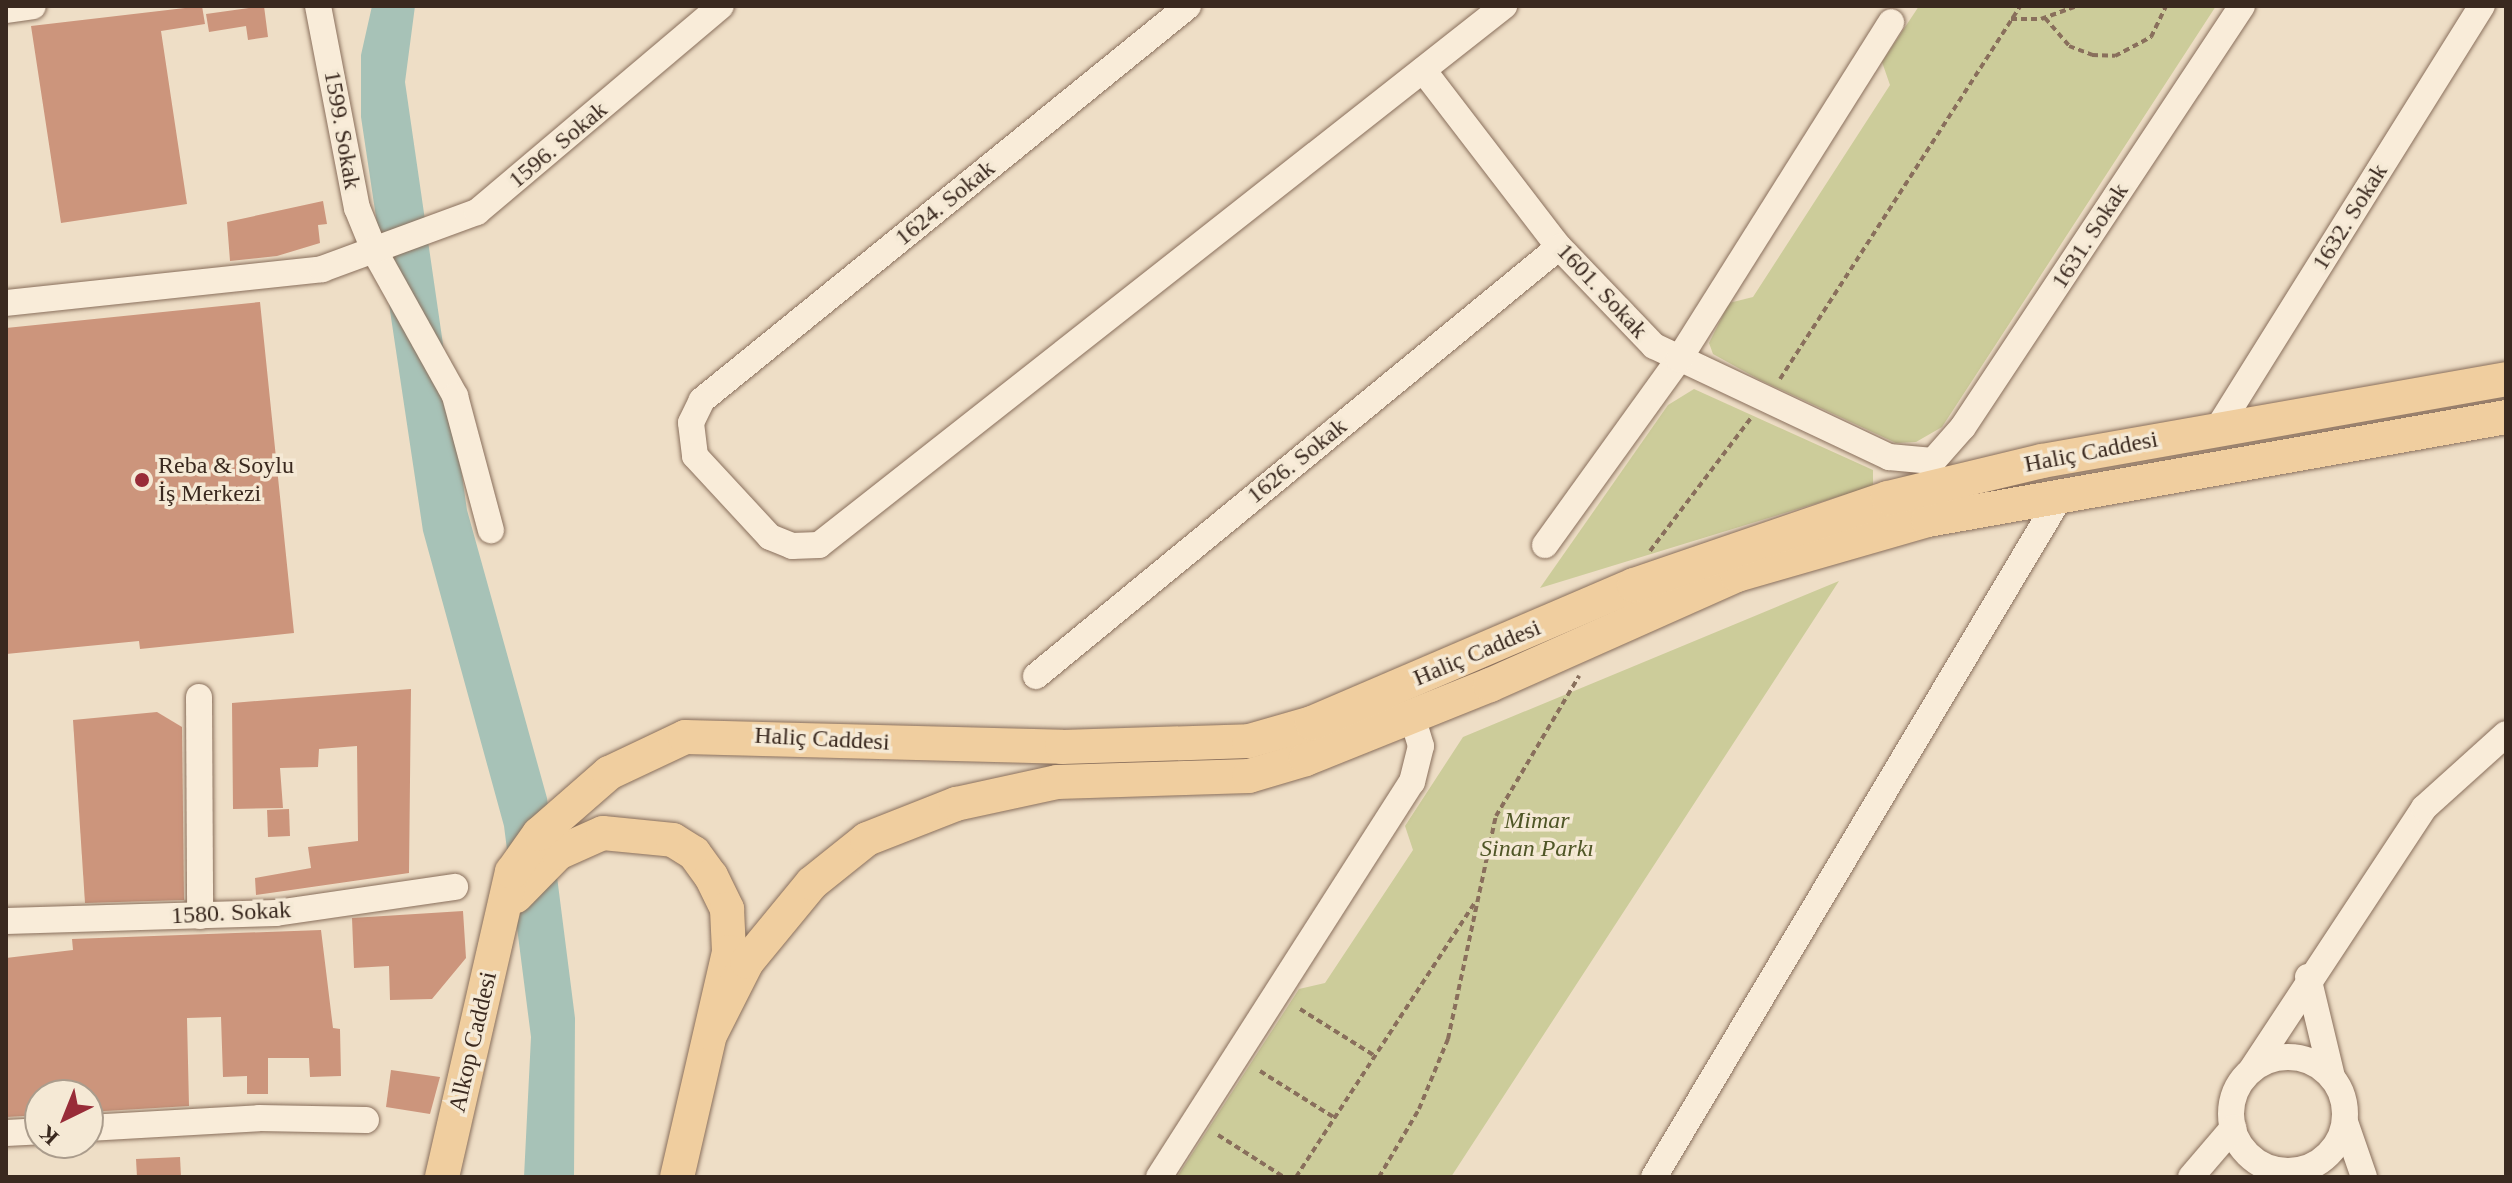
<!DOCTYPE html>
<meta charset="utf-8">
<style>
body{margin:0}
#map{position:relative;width:2512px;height:1183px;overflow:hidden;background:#eedec6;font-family:Georgia,serif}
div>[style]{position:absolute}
.green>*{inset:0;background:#cccc9a}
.water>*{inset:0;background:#a7c2b7}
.building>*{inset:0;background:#cc957c}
.path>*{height:4px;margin-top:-2px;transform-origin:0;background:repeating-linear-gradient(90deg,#896f5c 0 6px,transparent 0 10px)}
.roads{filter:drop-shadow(0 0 2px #896f5c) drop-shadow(0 0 2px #896f5c)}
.minor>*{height:26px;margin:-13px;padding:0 13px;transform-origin:13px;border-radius:13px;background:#f9ecd9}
.minor>.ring{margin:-13px;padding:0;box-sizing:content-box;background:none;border:26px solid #f9ecd9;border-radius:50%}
.major>*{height:34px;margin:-17px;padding:0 17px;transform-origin:17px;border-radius:17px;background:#f0ce9f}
.dots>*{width:22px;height:22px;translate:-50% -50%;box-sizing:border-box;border:4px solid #f5e9d5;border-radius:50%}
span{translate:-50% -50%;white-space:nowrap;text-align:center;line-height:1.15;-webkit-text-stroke:7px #f5e9d5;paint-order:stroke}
.street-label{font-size:24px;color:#3a291f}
.poi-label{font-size:24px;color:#3a291f}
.left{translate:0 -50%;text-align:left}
.park-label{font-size:24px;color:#4f5626;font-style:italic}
.frame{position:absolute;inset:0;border:8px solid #3a291f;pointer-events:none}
.north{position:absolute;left:24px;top:1079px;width:80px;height:80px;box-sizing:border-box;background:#f5e9d5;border:2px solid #aa9c8c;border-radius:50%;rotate:223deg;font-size:22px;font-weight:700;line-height:32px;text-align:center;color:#3a291f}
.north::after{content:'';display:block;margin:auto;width:28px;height:36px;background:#982c38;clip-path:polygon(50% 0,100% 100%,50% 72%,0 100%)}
</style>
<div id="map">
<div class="green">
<i style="clip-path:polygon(1919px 6px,2216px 6px,1942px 427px,1916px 442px,1896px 443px,1760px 380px,1713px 354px,1709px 343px,1729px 303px,1753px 297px,1890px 85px,1882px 62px)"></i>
<i style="clip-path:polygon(1694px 389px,1873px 470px,1873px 486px,1540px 588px,1668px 405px)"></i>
<i style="clip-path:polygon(1839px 581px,1451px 1177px,1177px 1177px,1299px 989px,1325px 983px,1413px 850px,1405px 826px,1463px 737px)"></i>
</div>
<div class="water">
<i style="clip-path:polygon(372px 6px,415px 6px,405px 82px,467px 510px,547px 798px,575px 1018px,574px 1177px,524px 1177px,531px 1037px,504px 826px,423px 531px,361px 117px,361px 55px)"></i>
</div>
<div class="building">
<i style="clip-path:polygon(202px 6px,205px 24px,161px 31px,187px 204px,61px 223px,31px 26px)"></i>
<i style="clip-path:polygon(264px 6px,268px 37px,248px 40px,246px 26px,209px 32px,206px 14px)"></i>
<i style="clip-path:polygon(323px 201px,327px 224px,318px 225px,320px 243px,277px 256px,230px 261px,227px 222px)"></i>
<i style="clip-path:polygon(260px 302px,294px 633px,140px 649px,139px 641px,6px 654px,6px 328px)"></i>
<i style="clip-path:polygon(411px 689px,409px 873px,256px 895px,255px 878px,311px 868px,308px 847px,358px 841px,357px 746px,319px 749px,318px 767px,280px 768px,283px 808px,233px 809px,232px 703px)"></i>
<i style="clip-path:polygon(157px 712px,182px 727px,184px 900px,85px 903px,73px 720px)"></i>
<i style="clip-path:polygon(289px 809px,290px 836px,268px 837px,267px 810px)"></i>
<i style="clip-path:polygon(463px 911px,466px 958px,432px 999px,390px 1000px,389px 966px,354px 968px,352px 918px)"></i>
<i style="clip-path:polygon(321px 930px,333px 1028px,340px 1029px,341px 1076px,310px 1077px,309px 1058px,268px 1058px,268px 1094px,247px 1094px,247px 1076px,223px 1077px,221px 1017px,187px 1018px,189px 1106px,88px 1112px,88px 1095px,40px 1095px,40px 1115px,6px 1117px,6px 958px,73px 950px,72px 939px)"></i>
<i style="clip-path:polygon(391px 1070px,440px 1077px,430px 1114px,386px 1107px)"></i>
<i style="clip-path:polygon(180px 1157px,181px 1177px,137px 1177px,136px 1159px)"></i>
</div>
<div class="path">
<i style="left:2045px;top:18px;width:37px;rotate:49deg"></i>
<i style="left:2069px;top:46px;width:25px;rotate:21deg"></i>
<i style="left:2092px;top:55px;width:23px;rotate:2deg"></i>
<i style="left:2115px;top:56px;width:41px;rotate:-27.8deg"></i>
<i style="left:2151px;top:37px;width:34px;rotate:-64deg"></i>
<i style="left:2011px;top:19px;width:30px"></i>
<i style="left:2041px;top:19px;width:38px;rotate:-20deg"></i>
<i style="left:1780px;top:379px;width:444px;rotate:-57.2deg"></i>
<i style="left:1650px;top:551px;width:167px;rotate:-52.8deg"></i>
<i style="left:1300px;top:1009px;width:89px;rotate:32.1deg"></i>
<i style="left:1260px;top:1071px;width:89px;rotate:32.1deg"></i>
<i style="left:1218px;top:1135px;width:78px;rotate:32.5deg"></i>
<i style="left:1296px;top:1177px;width:326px;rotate:-56.9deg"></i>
<i style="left:1379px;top:1177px;width:79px;rotate:-59.5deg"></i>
<i style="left:1419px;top:1109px;width:76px;rotate:-67.5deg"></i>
<i style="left:1448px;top:1039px;width:228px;rotate:-77.9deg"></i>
<i style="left:1496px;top:816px;width:163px;rotate:-59.3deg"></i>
</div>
<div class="roads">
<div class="minor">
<i style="left:318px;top:6px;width:206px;rotate:79.1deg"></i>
<i style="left:357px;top:208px;width:48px;rotate:67.8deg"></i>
<i style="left:375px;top:252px;width:165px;rotate:60.9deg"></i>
<i style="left:455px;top:396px;width:139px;rotate:75deg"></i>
<i style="left:1188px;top:6px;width:626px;rotate:140.97deg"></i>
<i style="left:702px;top:400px;width:25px;rotate:116deg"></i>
<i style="left:691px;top:423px;width:33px;rotate:83deg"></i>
<i style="left:695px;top:456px;width:110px;rotate:47.2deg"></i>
<i style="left:770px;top:537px;width:24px;rotate:22deg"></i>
<i style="left:792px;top:546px;width:27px;rotate:-2deg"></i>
<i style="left:819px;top:545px;width:872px;rotate:-38.2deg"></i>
<i style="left:6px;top:10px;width:27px;rotate:-8deg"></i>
<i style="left:1423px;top:70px;width:223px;rotate:52.5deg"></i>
<i style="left:1559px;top:247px;width:137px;rotate:46.2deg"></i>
<i style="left:1654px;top:346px;width:260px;rotate:25.3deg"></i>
<i style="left:1889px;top:457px;width:44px;rotate:5.2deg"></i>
<i style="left:1933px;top:461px;width:45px;rotate:-48.6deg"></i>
<i style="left:1963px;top:427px;width:505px;rotate:-56.47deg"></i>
<i style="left:6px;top:303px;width:318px;rotate:-6.1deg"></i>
<i style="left:322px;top:269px;width:165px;rotate:-20.2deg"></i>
<i style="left:477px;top:212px;width:319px;rotate:-40.2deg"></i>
<i style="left:2218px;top:428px;width:498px;rotate:-58deg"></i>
<i style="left:1545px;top:545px;width:229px;rotate:-54.2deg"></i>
<i style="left:1679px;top:359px;width:398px;rotate:-57.8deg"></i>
<i style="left:1036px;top:676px;width:676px;rotate:-39.36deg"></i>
<i style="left:199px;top:697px;width:219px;rotate:89.7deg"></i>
<i style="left:6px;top:921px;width:270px;rotate:-1.7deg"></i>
<i style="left:276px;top:913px;width:181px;rotate:-8.3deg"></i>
<i style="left:2308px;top:977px;width:103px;rotate:76.5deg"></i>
<i class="ring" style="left:2231px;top:1057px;width:88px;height:88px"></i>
<i style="left:2252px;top:1069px;width:313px;rotate:-56.6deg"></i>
<i style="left:2424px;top:808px;width:110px;rotate:-42.1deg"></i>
<i style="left:2345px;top:1122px;width:58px;rotate:70.9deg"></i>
<i style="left:88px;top:1128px;width:171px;rotate:-3.3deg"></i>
<i style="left:259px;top:1118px;width:107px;rotate:1.1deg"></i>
<i style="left:6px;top:1133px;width:34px;rotate:-3deg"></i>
<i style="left:1159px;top:1177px;width:469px;rotate:-57.4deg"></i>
<i style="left:1412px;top:782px;width:37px;rotate:-76deg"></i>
<i style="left:1421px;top:746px;width:30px;rotate:-107deg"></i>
<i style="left:1654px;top:1177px;width:792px;rotate:-59.16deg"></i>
<i style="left:2191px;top:1177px;width:65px;rotate:-49.4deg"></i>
</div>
<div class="major">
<i style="left:516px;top:896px;width:60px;rotate:-45.7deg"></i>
<i style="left:558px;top:853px;width:49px;rotate:-24deg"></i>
<i style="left:603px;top:833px;width:70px;rotate:5.7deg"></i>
<i style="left:673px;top:840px;width:25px;rotate:32deg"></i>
<i style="left:694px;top:853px;width:29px;rotate:54deg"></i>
<i style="left:711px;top:876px;width:37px;rotate:64deg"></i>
<i style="left:727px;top:909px;width:43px;rotate:87.3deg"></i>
<i style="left:729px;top:952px;width:231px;rotate:103deg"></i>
<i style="left:711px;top:1033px;width:80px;rotate:-63.1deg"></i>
<i style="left:747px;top:962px;width:102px;rotate:-50.6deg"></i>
<i style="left:812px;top:883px;width:70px;rotate:-38.7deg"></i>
<i style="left:867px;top:839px;width:96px;rotate:-21.5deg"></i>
<i style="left:956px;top:804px;width:103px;rotate:-12.3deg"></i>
<i style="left:1057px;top:782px;width:192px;rotate:-1.8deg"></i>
<i style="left:1249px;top:776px;width:59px;rotate:-16.6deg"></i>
<i style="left:1306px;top:759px;width:198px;rotate:-21.9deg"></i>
<i style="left:1490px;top:685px;width:270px;rotate:-24deg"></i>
<i style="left:1737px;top:575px;width:199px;rotate:-16.1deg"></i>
<i style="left:1928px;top:520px;width:587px;rotate:-10.1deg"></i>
<i style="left:442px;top:1177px;width:313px;rotate:-77.1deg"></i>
<i style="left:512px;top:872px;width:47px;rotate:-54.6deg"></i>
<i style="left:539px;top:834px;width:93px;rotate:-41.1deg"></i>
<i style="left:609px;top:773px;width:84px;rotate:-25.3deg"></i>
<i style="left:685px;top:737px;width:377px;rotate:1.5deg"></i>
<i style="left:1062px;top:747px;width:187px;rotate:-1.8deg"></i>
<i style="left:1249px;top:741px;width:66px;rotate:-15.9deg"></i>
<i style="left:1312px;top:723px;width:350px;rotate:-23.2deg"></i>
<i style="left:1634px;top:585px;width:268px;rotate:-18.9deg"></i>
<i style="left:1888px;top:498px;width:158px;rotate:-13.5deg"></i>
<i style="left:2042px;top:461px;width:471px;rotate:-10deg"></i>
</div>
</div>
<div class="dots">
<i style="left:142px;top:480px;background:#982c38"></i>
</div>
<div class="street-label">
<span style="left:342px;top:130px;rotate:80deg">1599. Sokak</span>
<span style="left:558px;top:145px;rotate:-40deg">1596. Sokak</span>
<span style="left:945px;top:203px;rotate:-39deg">1624. Sokak</span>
<span style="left:2350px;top:217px;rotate:-58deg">1632. Sokak</span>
<span style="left:2090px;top:236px;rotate:-57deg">1631. Sokak</span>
<span style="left:1602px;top:291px;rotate:47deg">1601. Sokak</span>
<span style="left:2091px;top:452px;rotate:-11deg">Haliç Caddesi</span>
<span style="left:1297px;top:461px;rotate:-39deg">1626. Sokak</span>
<span style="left:1477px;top:653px;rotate:-23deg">Haliç Caddesi</span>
<span style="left:822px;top:739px;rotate:3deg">Haliç Caddesi</span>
<span style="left:231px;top:913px;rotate:-3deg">1580. Sokak</span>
<span style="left:473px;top:1042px;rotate:-77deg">Alkop Caddesi</span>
</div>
<div class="poi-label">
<span class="left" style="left:158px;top:480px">Reba &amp; Soylu<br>İş Merkezi</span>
</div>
<div class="park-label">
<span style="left:1537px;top:835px">Mimar<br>Sinan Parkı</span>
</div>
<div class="frame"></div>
<div class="north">K</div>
</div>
